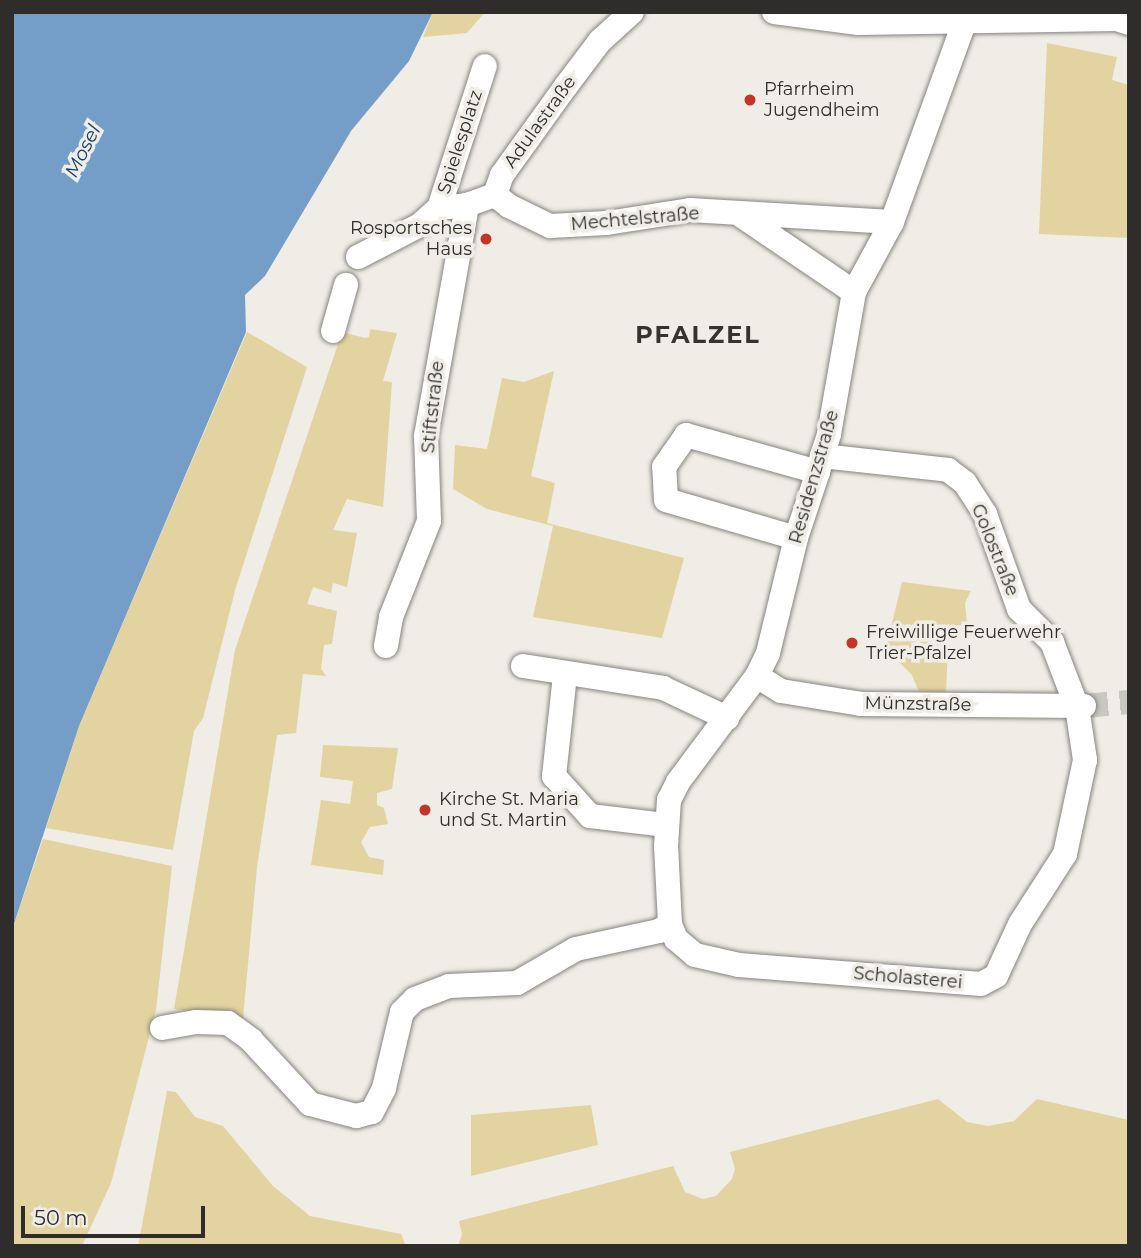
<!DOCTYPE html>
<meta charset="utf-8">
<style>
body{margin:0}
#map{position:relative;width:1141px;height:1258px;overflow:hidden;background:#efede6;font-family:Montserrat,sans-serif}
div>[style]{position:absolute}
.green>*{inset:0;background:#e3d3a0}
.water>*{inset:0;background:#749dc8}
.minor-tunnel>*{height:24px;margin-top:-12px;transform-origin:0;background:repeating-linear-gradient(90deg,#c8c7c1 0 24px,transparent 0 36px)}
.roads{filter:drop-shadow(0 0 2px #85847e) drop-shadow(0 0 2px #85847e)}
.minor>*{height:24px;margin:-12px;padding:0 12px;transform-origin:12px;border-radius:12px;background:#fff}
.dots>*{width:19px;height:19px;translate:-50% -50%;box-sizing:border-box;border:4px solid #efede6;border-radius:50%}
span{translate:-50% -50%;white-space:nowrap;text-align:center;line-height:1.15;-webkit-text-stroke:7px #efede6;paint-order:stroke}
.poi-label{font-size:18px;color:#2e2d2b}
.left{translate:0 -50%;text-align:left}
.right{translate:-100% -50%;text-align:right}
.street-label{font-size:18px;color:#2e2d2b}
.water-label{font-size:19px;color:#123f69;font-style:italic}
.district-label{font-size:24px;color:#35332e;font-weight:700;letter-spacing:2px}
.frame{position:absolute;inset:0;border:14px solid #2e2d2b;pointer-events:none}
.scale{position:absolute;left:21px;top:1206px;width:184px;height:32px;box-sizing:border-box;border:4px solid #2e2d2b;border-top:0;padding-left:9px;font-size:21px;line-height:24px;white-space:nowrap;color:#2e2d2b;-webkit-text-stroke:5px #efede6;paint-order:stroke}
</style>
<div id="map">
<div class="green">
<i style="clip-path:polygon(433px 12px,485px 12px,467px 33px,423px 37px)"></i>
<i style="clip-path:polygon(1047px 43px,1117px 57px,1112px 80px,1129px 85px,1129px 238px,1039px 234px)"></i>
<i style="clip-path:polygon(370px 329px,397px 333px,383px 381px,392px 382px,383px 507px,347px 499px,333px 530px,357px 533px,347px 587px,333px 583px,331px 593px,313px 587px,307px 604px,337px 611px,332px 644px,324px 645px,321px 669px,326px 676px,303px 674px,296px 733px,277px 735px,257px 867px,243px 1018px,174px 1009px,235px 650px,342px 332px,365px 338px,369px 337px)"></i>
<i style="clip-path:polygon(247px 332px,307px 367px,236px 587px,203px 718px,194px 731px,173px 850px,46px 828px,79px 726px)"></i>
<i style="clip-path:polygon(554px 371px,531px 476px,555px 483px,547px 523px,684px 558px,662px 638px,533px 617px,553px 526px,487px 509px,453px 489px,455px 445px,487px 449px,502px 378px,524px 382px)"></i>
<i style="clip-path:polygon(902px 582px,971px 591px,965px 603px,967px 624px,949px 627px,946px 692px,919px 692px,912px 675px,898px 661px,884px 656px)"></i>
<i style="clip-path:polygon(323px 745px,398px 748px,392px 789px,377px 793px,377px 805px,384px 808px,388px 824px,370px 827px,361px 842px,369px 857px,384px 860px,383px 875px,311px 865px,321px 800px,350px 804px,353px 781px,320px 777px)"></i>
<i style="clip-path:polygon(43px 839px,172px 866px,156px 1010px,111px 1183px,82px 1246px,12px 1246px,12px 930px)"></i>
<i style="clip-path:polygon(167px 1091px,176px 1092px,195px 1117px,223px 1126px,273px 1186px,310px 1216px,401px 1234px,406px 1246px,138px 1246px)"></i>
<i style="clip-path:polygon(938px 1099px,967px 1122px,988px 1126px,1014px 1121px,1037px 1099px,1129px 1120px,1129px 1246px,458px 1246px,462px 1234px,459px 1221px,673px 1166px,685px 1192px,703px 1199px,716px 1196px,732px 1179px,735px 1169px,730px 1152px)"></i>
<i style="clip-path:polygon(591px 1105px,598px 1145px,471px 1176px,471px 1115px)"></i>
</div>
<div class="water">
<i style="clip-path:polygon(12px 12px,433px 12px,409px 61px,351px 131px,265px 276px,245px 295px,246px 332px,79px 726px,12px 930px)"></i>
</div>
<div class="minor-tunnel">
<i style="left:1084px;top:706px;width:45px;rotate:-5.1deg"></i>
</div>
<div class="roads">
<div class="minor">
<i style="left:774px;top:12px;width:85px;rotate:7.5deg"></i>
<i style="left:858px;top:23px;width:259px;rotate:-0.9deg"></i>
<i style="left:1117px;top:19px;width:13px;rotate:18deg"></i>
<i style="left:495px;top:195px;width:18px;rotate:38deg"></i>
<i style="left:509px;top:206px;width:46px;rotate:26deg"></i>
<i style="left:550px;top:226px;width:57px;rotate:-3deg"></i>
<i style="left:607px;top:223px;width:84px;rotate:-8.9deg"></i>
<i style="left:690px;top:210px;width:202px;rotate:3.4deg"></i>
<i style="left:439px;top:208px;width:28px;rotate:-6deg"></i>
<i style="left:467px;top:205px;width:30px;rotate:-20deg"></i>
<i style="left:495px;top:195px;width:21px;rotate:-71deg"></i>
<i style="left:502px;top:175px;width:110px;rotate:-54.3deg"></i>
<i style="left:566px;top:86px;width:56px;rotate:-52.9deg"></i>
<i style="left:600px;top:41px;width:43px;rotate:-42.2deg"></i>
<i style="left:742px;top:216px;width:135px;rotate:34.2deg"></i>
<i style="left:358px;top:257px;width:70px;rotate:-27.3deg"></i>
<i style="left:420px;top:225px;width:25px;rotate:-42deg"></i>
<i style="left:439px;top:208px;width:149px;rotate:-72.1deg"></i>
<i style="left:333px;top:331px;width:48px;rotate:-74.2deg"></i>
<i style="left:822px;top:456px;width:127px;rotate:6.3deg"></i>
<i style="left:948px;top:470px;width:21px;rotate:37deg"></i>
<i style="left:965px;top:483px;width:37px;rotate:57deg"></i>
<i style="left:985px;top:514px;width:101px;rotate:70.3deg"></i>
<i style="left:1019px;top:609px;width:47px;rotate:45deg"></i>
<i style="left:1052px;top:642px;width:70px;rotate:69deg"></i>
<i style="left:1077px;top:707px;width:54px;rotate:81.4deg"></i>
<i style="left:1085px;top:760px;width:96px;rotate:102deg"></i>
<i style="left:1065px;top:854px;width:83px;rotate:122.7deg"></i>
<i style="left:1020px;top:924px;width:57px;rotate:114.8deg"></i>
<i style="left:996px;top:976px;width:17px;rotate:152deg"></i>
<i style="left:981px;top:984px;width:243px;rotate:-175.5deg"></i>
<i style="left:739px;top:965px;width:45px;rotate:-167.2deg"></i>
<i style="left:695px;top:955px;width:25px;rotate:-140deg"></i>
<i style="left:676px;top:939px;width:16px;rotate:-112deg"></i>
<i style="left:670px;top:924px;width:78px;rotate:-92.9deg"></i>
<i style="left:666px;top:846px;width:46px;rotate:-86.3deg"></i>
<i style="left:669px;top:800px;width:20px;rotate:-63deg"></i>
<i style="left:678px;top:782px;width:132px;rotate:-53.3deg"></i>
<i style="left:757px;top:676px;width:25px;rotate:-64deg"></i>
<i style="left:768px;top:653px;width:118px;rotate:-76.3deg"></i>
<i style="left:796px;top:538px;width:70px;rotate:-71.6deg"></i>
<i style="left:818px;top:472px;width:16px;rotate:-76deg"></i>
<i style="left:822px;top:456px;width:23px;rotate:-72deg"></i>
<i style="left:829px;top:434px;width:144px;rotate:-80deg"></i>
<i style="left:854px;top:292px;width:80px;rotate:-61.5deg"></i>
<i style="left:892px;top:222px;width:215px;rotate:-70.1deg"></i>
<i style="left:796px;top:538px;width:135px;rotate:-163.7deg"></i>
<i style="left:666px;top:500px;width:33px;rotate:-93deg"></i>
<i style="left:664px;top:467px;width:39px;rotate:-55deg"></i>
<i style="left:686px;top:435px;width:137px;rotate:15.7deg"></i>
<i style="left:386px;top:646px;width:29px;rotate:-80deg"></i>
<i style="left:391px;top:617px;width:103px;rotate:-68.4deg"></i>
<i style="left:429px;top:521px;width:85px;rotate:-92deg"></i>
<i style="left:426px;top:436px;width:235px;rotate:-79.9deg"></i>
<i style="left:523px;top:666px;width:142px;rotate:8.9deg"></i>
<i style="left:663px;top:688px;width:71px;rotate:25.1deg"></i>
<i style="left:565px;top:675px;width:102px;rotate:96.2deg"></i>
<i style="left:554px;top:776px;width:54px;rotate:48deg"></i>
<i style="left:590px;top:816px;width:77px;rotate:6.8deg"></i>
<i style="left:757px;top:676px;width:28px;rotate:32deg"></i>
<i style="left:781px;top:691px;width:81px;rotate:9.2deg"></i>
<i style="left:861px;top:704px;width:223px;rotate:0.5deg"></i>
<i style="left:162px;top:1028px;width:35px;rotate:-10deg"></i>
<i style="left:196px;top:1022px;width:32px;rotate:2deg"></i>
<i style="left:228px;top:1023px;width:29px;rotate:36deg"></i>
<i style="left:251px;top:1040px;width:87px;rotate:47.3deg"></i>
<i style="left:310px;top:1104px;width:48px;rotate:14.6deg"></i>
<i style="left:356px;top:1116px;width:16px;rotate:-14deg"></i>
<i style="left:372px;top:1112px;width:27px;rotate:-63deg"></i>
<i style="left:384px;top:1088px;width:78px;rotate:-76.7deg"></i>
<i style="left:402px;top:1012px;width:18px;rotate:-45deg"></i>
<i style="left:415px;top:999px;width:36px;rotate:-21deg"></i>
<i style="left:449px;top:986px;width:68px;rotate:-2.5deg"></i>
<i style="left:517px;top:983px;width:68px;rotate:-30deg"></i>
<i style="left:576px;top:949px;width:85px;rotate:-12.2deg"></i>
<i style="left:659px;top:931px;width:13px;rotate:-32deg"></i>
</div>
</div>
<div class="dots">
<i style="left:750px;top:100px;background:#c23528"></i>
<i style="left:486px;top:239px;background:#c23528"></i>
<i style="left:852px;top:643px;background:#c23528"></i>
<i style="left:425px;top:810px;background:#c23528"></i>
</div>
<div class="poi-label">
<span class="left" style="left:764px;top:100px">Pfarrheim<br>Jugendheim</span>
<span class="right" style="left:472px;top:239px">Rosportsches<br>Haus</span>
<span class="left" style="left:866px;top:643px">Freiwillige Feuerwehr<br>Trier-Pfalzel</span>
<span class="left" style="left:439px;top:810px">Kirche St. Maria<br>und St. Martin</span>
</div>
<div class="street-label">
<span style="left:540px;top:122px;rotate:-54deg">Adulastraße</span>
<span style="left:460px;top:142px;rotate:-72deg">Spielesplatz</span>
<span style="left:635px;top:219px;rotate:-5deg">Mechtelstraße</span>
<span style="left:433px;top:407px;rotate:-84deg">Stiftstraße</span>
<span style="left:814px;top:477px;rotate:-74deg">Residenzstraße</span>
<span style="left:995px;top:550px;rotate:68deg">Golostraße</span>
<span style="left:918px;top:704px;rotate:1deg">Münzstraße</span>
<span style="left:908px;top:978px;rotate:5deg">Scholasterei</span>
</div>
<div class="water-label">
<span style="left:83px;top:151px;rotate:-63deg">Mosel</span>
</div>
<div class="district-label">
<span style="left:698px;top:335px">PFALZEL</span>
</div>
<div class="frame"></div>
<div class="scale">50 m</div>
</div>
